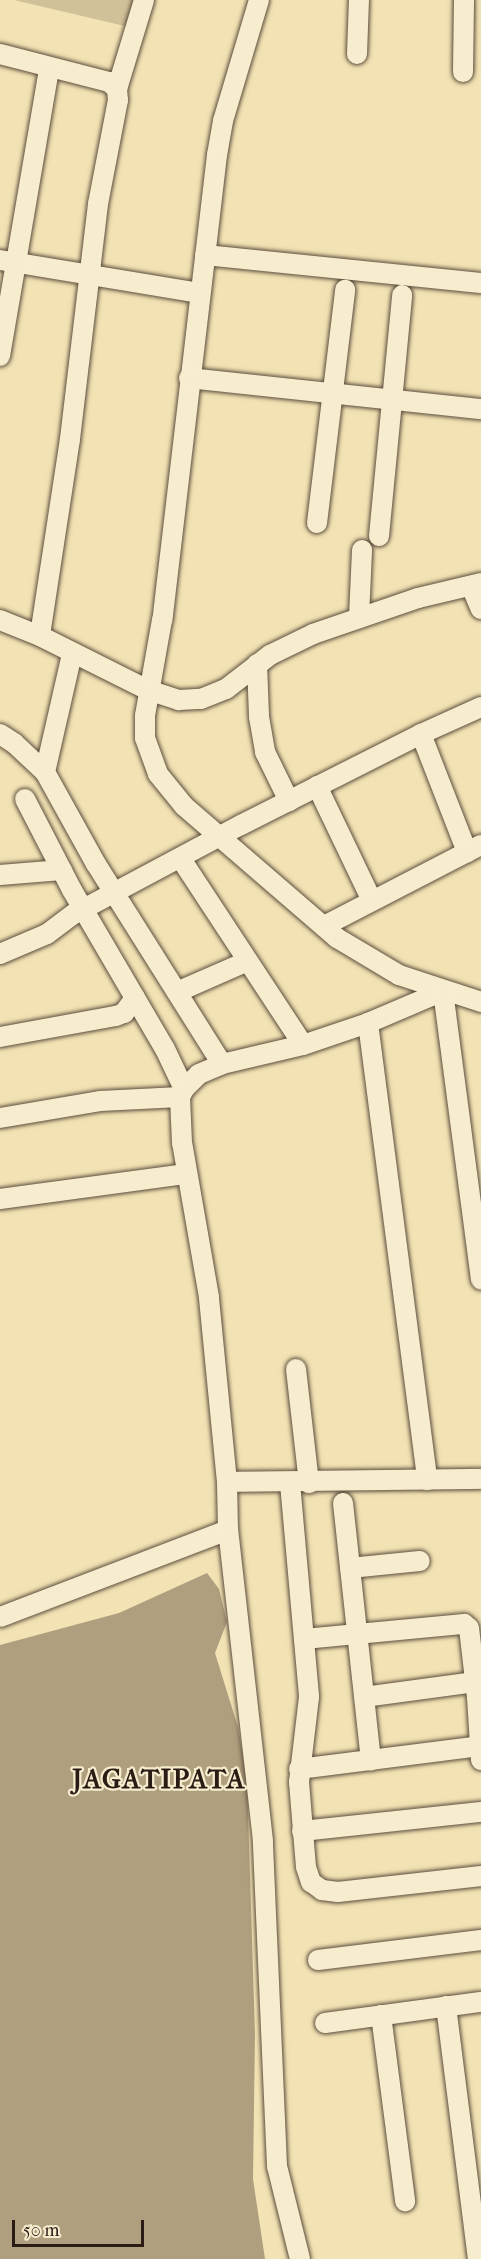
<!DOCTYPE html>
<style>
body{margin:0}
#map{position:relative;width:481px;height:2259px;overflow:hidden;background:#f3e3b4;font-family:"IM FELL French Canon",serif}
div>[style]{position:absolute}
.green>*{inset:0;background:#d1c199}
.water>*{inset:0;background:#af9f7e}
.roads{filter:drop-shadow(0 0 2px #5c4d3d) drop-shadow(0 0 2px #5c4d3d)}
.street>*{height:20px;margin:-10px;padding:0 10px;transform-origin:10px;border-radius:10px;background:#f7edce}
span{translate:-50% -50%;white-space:nowrap;text-align:center;line-height:1.15;-webkit-text-stroke:4.5px #f7edce;paint-order:stroke}
.district-label{font-size:27px;color:#2a1b15;font-weight:700;letter-spacing:1.5px}
.scale{position:absolute;left:12px;top:2220px;width:132px;height:27px;box-sizing:border-box;border:3px solid #2a1b15;border-top:0;padding-left:8px;font-size:18px;line-height:21px;white-space:nowrap;color:#2a1b15;-webkit-text-stroke:4px #f7edce;paint-order:stroke}
</style>
<div id="map">
<div class="green">
<i style="clip-path:polygon(14px 0,137px 0,133px 28px)"></i>
</div>
<div class="water">
<i style="clip-path:polygon(207px 1573px,219px 1589px,227px 1622px,215px 1653px,238px 1727px,247px 1781px,255px 2034px,253px 2179px,265px 2259px,0 2259px,0 1645px,119px 1613px)"></i>
</div>
<div class="roads">
<div class="street">
<i style="left:259px;top:0;width:126px;rotate:106.6deg"></i>
<i style="left:223px;top:121px;width:35px;rotate:100deg"></i>
<i style="left:217px;top:155px;width:468px;rotate:96.7deg"></i>
<i style="left:162px;top:620px;width:97px;rotate:100.1deg"></i>
<i style="left:145px;top:715px;width:23px;rotate:90deg"></i>
<i style="left:145px;top:738px;width:38px;rotate:70deg"></i>
<i style="left:158px;top:774px;width:41px;rotate:50.9deg"></i>
<i style="left:184px;top:806px;width:202px;rotate:40.8deg"></i>
<i style="left:337px;top:938px;width:72px;rotate:30.8deg"></i>
<i style="left:399px;top:975px;width:86px;rotate:18.2deg"></i>
<i style="left:0;top:54px;width:113px;rotate:14.4deg"></i>
<i style="left:109px;top:82px;width:11px;rotate:41deg"></i>
<i style="left:117px;top:89px;width:11px;rotate:85deg"></i>
<i style="left:118px;top:100px;width:106px;rotate:100.9deg"></i>
<i style="left:98px;top:204px;width:237px;rotate:96.8deg"></i>
<i style="left:70px;top:439px;width:199px;rotate:98.7deg"></i>
<i style="left:357px;top:54px;width:54px;rotate:-87.9deg"></i>
<i style="left:463px;top:72px;width:72px;rotate:-89.2deg"></i>
<i style="left:117px;top:89px;width:93px;rotate:-73.1deg"></i>
<i style="left:205px;top:255px;width:277px;rotate:5.8deg"></i>
<i style="left:0;top:260px;width:203px;rotate:9.4deg"></i>
<i style="left:0;top:356px;width:292px;rotate:-80.3deg"></i>
<i style="left:189px;top:378px;width:294px;rotate:6.1deg"></i>
<i style="left:317px;top:523px;width:235px;rotate:-83.1deg"></i>
<i style="left:379px;top:536px;width:242px;rotate:-84.5deg"></i>
<i style="left:471px;top:586px;width:25px;rotate:67deg"></i>
<i style="left:359px;top:617px;width:67px;rotate:-87.4deg"></i>
<i style="left:0;top:620px;width:43px;rotate:21.8deg"></i>
<i style="left:40px;top:636px;width:121px;rotate:26.6deg"></i>
<i style="left:148px;top:690px;width:33px;rotate:18deg"></i>
<i style="left:179px;top:700px;width:22px;rotate:-3deg"></i>
<i style="left:201px;top:699px;width:27px;rotate:-22deg"></i>
<i style="left:226px;top:689px;width:56px;rotate:-37.7deg"></i>
<i style="left:270px;top:655px;width:48px;rotate:-26deg"></i>
<i style="left:313px;top:634px;width:111px;rotate:-18.9deg"></i>
<i style="left:418px;top:598px;width:65px;rotate:-13.4deg"></i>
<i style="left:257px;top:664px;width:53px;rotate:87.8deg"></i>
<i style="left:259px;top:717px;width:36px;rotate:80deg"></i>
<i style="left:265px;top:752px;width:55px;rotate:63.9deg"></i>
<i style="left:0;top:734px;width:17px;rotate:33deg"></i>
<i style="left:14px;top:743px;width:42px;rotate:43.1deg"></i>
<i style="left:45px;top:772px;width:105px;rotate:61deg"></i>
<i style="left:96px;top:864px;width:236px;rotate:57.8deg"></i>
<i style="left:421px;top:734px;width:127px;rotate:68.7deg"></i>
<i style="left:45px;top:772px;width:121px;rotate:-77.1deg"></i>
<i style="left:317px;top:786px;width:127px;rotate:64.4deg"></i>
<i style="left:25px;top:799px;width:102px;rotate:62.7deg"></i>
<i style="left:72px;top:890px;width:184px;rotate:59.7deg"></i>
<i style="left:165px;top:1049px;width:44px;rotate:64.6deg"></i>
<i style="left:181px;top:859px;width:222px;rotate:56.7deg"></i>
<i style="left:0;top:875px;width:62px;rotate:-4.6deg"></i>
<i style="left:324px;top:926px;width:177px;rotate:-27.3deg"></i>
<i style="left:0;top:954px;width:51px;rotate:-23.1deg"></i>
<i style="left:47px;top:934px;width:34px;rotate:-37deg"></i>
<i style="left:74px;top:914px;width:189px;rotate:-28.1deg"></i>
<i style="left:241px;top:825px;width:202px;rotate:-26.8deg"></i>
<i style="left:421px;top:734px;width:66px;rotate:-24.2deg"></i>
<i style="left:177px;top:992px;width:77px;rotate:-23.6deg"></i>
<i style="left:368px;top:1023px;width:461px;rotate:82.6deg"></i>
<i style="left:0;top:1037px;width:118px;rotate:-10.3deg"></i>
<i style="left:116px;top:1016px;width:9px;rotate:-21deg"></i>
<i style="left:124px;top:1013px;width:19px;rotate:-54deg"></i>
<i style="left:0;top:1118px;width:101px;rotate:-9.6deg"></i>
<i style="left:100px;top:1101px;width:80px;rotate:-2.9deg"></i>
<i style="left:0;top:1199px;width:188px;rotate:-7.7deg"></i>
<i style="left:296px;top:1369px;width:115px;rotate:83.5deg"></i>
<i style="left:227px;top:1482px;width:254px;rotate:-0.7deg"></i>
<i style="left:290px;top:1483px;width:215px;rotate:84.9deg"></i>
<i style="left:309px;top:1697px;width:86px;rotate:96.7deg"></i>
<i style="left:299px;top:1782px;width:85px;rotate:85.3deg"></i>
<i style="left:306px;top:1867px;width:16px;rotate:72deg"></i>
<i style="left:311px;top:1882px;width:14px;rotate:36deg"></i>
<i style="left:322px;top:1890px;width:16px;rotate:7deg"></i>
<i style="left:338px;top:1892px;width:144px;rotate:-6.4deg"></i>
<i style="left:343px;top:1503px;width:259px;rotate:83.8deg"></i>
<i style="left:350px;top:1568px;width:70px;rotate:-5.7deg"></i>
<i style="left:0;top:1617px;width:244px;rotate:-20.9deg"></i>
<i style="left:304px;top:1639px;width:161px;rotate:-5.4deg"></i>
<i style="left:464px;top:1624px;width:6px;rotate:39deg"></i>
<i style="left:469px;top:1628px;width:69px;rotate:83.4deg"></i>
<i style="left:481px;top:1694px;width:5px;rotate:143deg"></i>
<i style="left:477px;top:1697px;width:63px;rotate:86.4deg"></i>
<i style="left:364px;top:1697px;width:112px;rotate:-7.7deg"></i>
<i style="left:299px;top:1769px;width:182px;rotate:-7.2deg"></i>
<i style="left:302px;top:1831px;width:180px;rotate:-6.1deg"></i>
<i style="left:318px;top:1960px;width:164px;rotate:-7deg"></i>
<i style="left:446px;top:2006px;width:255px;rotate:82.8deg"></i>
<i style="left:381px;top:2015px;width:188px;rotate:82.6deg"></i>
<i style="left:325px;top:2023px;width:157px;rotate:-7.7deg"></i>
<i style="left:300px;top:2259px;width:96px;rotate:-103.9deg"></i>
<i style="left:277px;top:2166px;width:325px;rotate:-92.5deg"></i>
<i style="left:263px;top:1841px;width:313px;rotate:-96.4deg"></i>
<i style="left:228px;top:1530px;width:48px;rotate:-91.2deg"></i>
<i style="left:227px;top:1482px;width:186px;rotate:-95.6deg"></i>
<i style="left:209px;top:1297px;width:156px;rotate:-99.9deg"></i>
<i style="left:182px;top:1143px;width:46px;rotate:-92.5deg"></i>
<i style="left:180px;top:1097px;width:9px;rotate:-63deg"></i>
<i style="left:184px;top:1089px;width:21px;rotate:-45deg"></i>
<i style="left:199px;top:1074px;width:25px;rotate:-23deg"></i>
<i style="left:222px;top:1064px;width:83px;rotate:-13.2deg"></i>
<i style="left:303px;top:1045px;width:69px;rotate:-18.7deg"></i>
<i style="left:368px;top:1023px;width:82px;rotate:-23.1deg"></i>
<i style="left:443px;top:991px;width:291px;rotate:82.5deg"></i>
</div>
</div>
<div class="district-label">
<span style="left:159px;top:1780px">JAGATIPATA</span>
</div>
<div class="scale">50 m</div>
</div>
